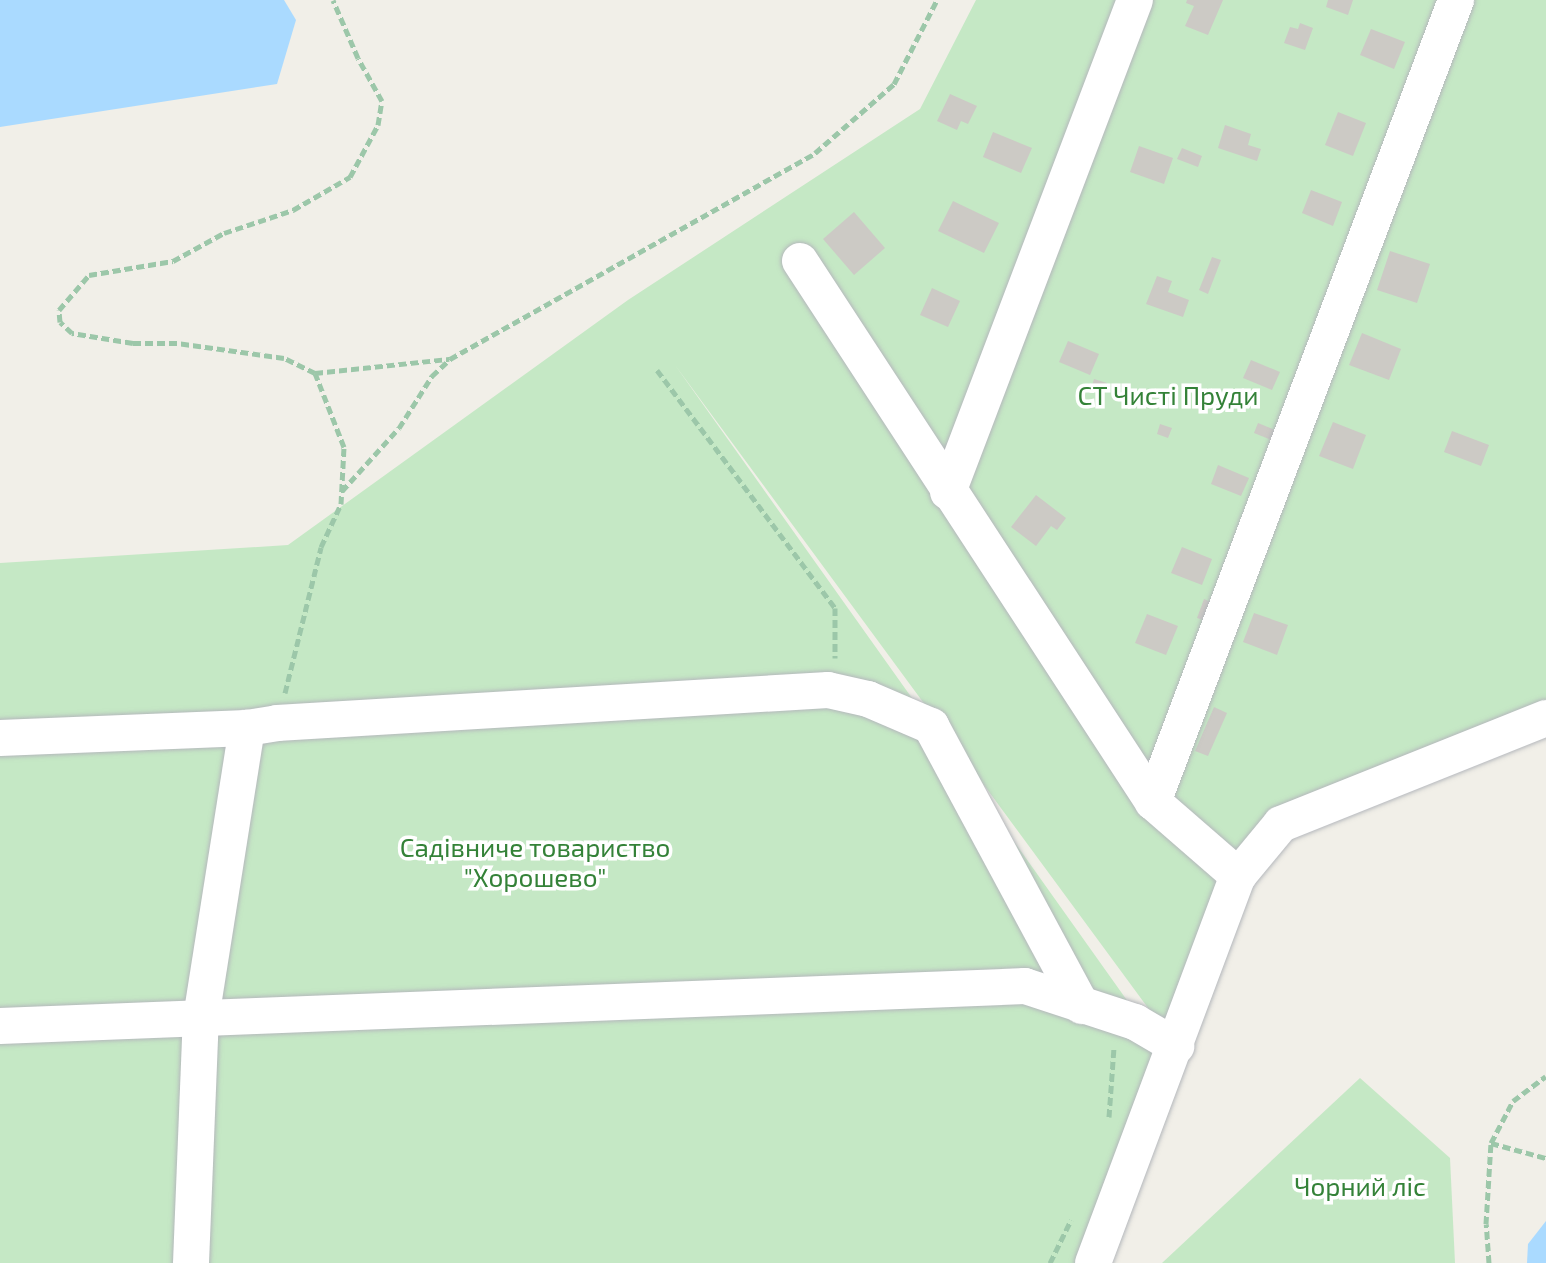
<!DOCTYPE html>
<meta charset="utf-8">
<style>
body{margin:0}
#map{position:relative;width:1546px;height:1263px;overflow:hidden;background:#f1efe8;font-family:"Exo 2",sans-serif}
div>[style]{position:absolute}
.green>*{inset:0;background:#c5e8c5}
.water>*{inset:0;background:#aadaff}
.building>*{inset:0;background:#cccac5}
.path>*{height:5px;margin-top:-2.5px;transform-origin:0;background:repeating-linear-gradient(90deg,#9cc7a9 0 8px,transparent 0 12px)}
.roads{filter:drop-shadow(0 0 2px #b5b8bc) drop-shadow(0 0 2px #b5b8bc)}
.minor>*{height:36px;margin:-18px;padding:0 18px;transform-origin:18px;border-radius:18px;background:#fff}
span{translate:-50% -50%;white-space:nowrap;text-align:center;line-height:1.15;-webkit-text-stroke:7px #fff;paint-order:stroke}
.park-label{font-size:26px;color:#348238}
</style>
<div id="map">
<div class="green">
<i style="clip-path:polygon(976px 0,1546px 0,1546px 720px,1281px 824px,1176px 1046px,675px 365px,1163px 1051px,1079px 1263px,0 1263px,0 563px,288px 545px,628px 300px,920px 109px)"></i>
<i style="clip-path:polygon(1360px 1078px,1450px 1158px,1455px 1263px,1162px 1263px)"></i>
</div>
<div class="water">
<i style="clip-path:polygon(0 0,284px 0,296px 20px,277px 84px,0 127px)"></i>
<i style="clip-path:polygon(1546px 1221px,1546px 1263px,1527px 1263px,1528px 1244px)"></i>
</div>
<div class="building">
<i style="clip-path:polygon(1187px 0,1223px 0,1208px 35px,1185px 26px,1194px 6px,1186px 3px)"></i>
<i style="clip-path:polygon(1328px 0,1353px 0,1348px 15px,1326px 7px)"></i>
<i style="clip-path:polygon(1300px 23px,1313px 28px,1305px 50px,1284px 43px,1290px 27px,1298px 29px)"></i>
<i style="clip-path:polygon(1371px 29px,1405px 42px,1394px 69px,1360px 55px)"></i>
<i style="clip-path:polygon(950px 94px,977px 106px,968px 124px,961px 121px,957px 130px,937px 121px)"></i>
<i style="clip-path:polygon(1338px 112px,1366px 123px,1353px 156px,1325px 145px)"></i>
<i style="clip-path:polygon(1225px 125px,1251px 134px,1248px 145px,1261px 149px,1257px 161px,1218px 148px)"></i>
<i style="clip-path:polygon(993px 132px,1032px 148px,1021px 173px,983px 157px)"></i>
<i style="clip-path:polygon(1139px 146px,1173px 158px,1164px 184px,1130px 172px)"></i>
<i style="clip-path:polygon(1182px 148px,1202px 156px,1198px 167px,1177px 159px)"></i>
<i style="clip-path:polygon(1311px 190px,1342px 202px,1333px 226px,1302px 213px)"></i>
<i style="clip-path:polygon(953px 201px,999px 223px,984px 253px,938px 231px)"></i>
<i style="clip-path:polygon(854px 212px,885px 248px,854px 275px,823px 239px)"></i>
<i style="clip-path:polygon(1390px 251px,1430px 264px,1417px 303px,1377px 290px)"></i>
<i style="clip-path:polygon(1212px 257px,1221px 260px,1208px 294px,1199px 290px)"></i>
<i style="clip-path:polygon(1157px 276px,1172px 281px,1168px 292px,1189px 300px,1183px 317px,1146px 304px)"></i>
<i style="clip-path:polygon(932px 288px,960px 301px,948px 327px,920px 315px)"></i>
<i style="clip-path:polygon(1362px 333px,1401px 349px,1389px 380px,1349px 365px)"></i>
<i style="clip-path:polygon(1068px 341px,1099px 354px,1090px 375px,1059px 362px)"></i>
<i style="clip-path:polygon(1251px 360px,1280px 372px,1272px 390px,1243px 378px)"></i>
<i style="clip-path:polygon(1094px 379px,1107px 383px,1103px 393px,1091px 389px)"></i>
<i style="clip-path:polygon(1333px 422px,1366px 435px,1353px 469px,1319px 456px)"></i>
<i style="clip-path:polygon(1258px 423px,1280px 432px,1276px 442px,1254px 433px)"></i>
<i style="clip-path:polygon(1160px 424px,1172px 428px,1168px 438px,1157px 434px)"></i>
<i style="clip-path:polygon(1452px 431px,1489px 445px,1481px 466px,1444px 452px)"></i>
<i style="clip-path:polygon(1218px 465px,1249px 478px,1241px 496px,1211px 484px)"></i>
<i style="clip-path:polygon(1036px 495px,1066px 518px,1057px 530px,1051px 526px,1036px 546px,1011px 527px)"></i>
<i style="clip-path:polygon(1182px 547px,1212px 559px,1202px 585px,1171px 573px)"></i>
<i style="clip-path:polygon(1204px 599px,1213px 603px,1206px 621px,1197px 618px)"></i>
<i style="clip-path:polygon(1254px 613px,1288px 625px,1277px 655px,1243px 642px)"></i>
<i style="clip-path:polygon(1147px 614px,1178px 626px,1166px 655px,1135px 643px)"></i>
<i style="clip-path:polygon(1214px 707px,1227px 713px,1208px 756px,1195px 751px)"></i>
</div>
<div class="path">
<i style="left:657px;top:370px;width:297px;rotate:53.2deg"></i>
<i style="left:835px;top:608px;width:50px;rotate:90deg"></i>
<i style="left:315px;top:373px;width:135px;rotate:-6deg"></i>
<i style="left:342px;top:491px;width:85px;rotate:-47.9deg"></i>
<i style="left:399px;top:428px;width:62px;rotate:-57.6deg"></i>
<i style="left:432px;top:376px;width:25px;rotate:-43deg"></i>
<i style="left:450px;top:359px;width:419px;rotate:-29.4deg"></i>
<i style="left:815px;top:153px;width:105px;rotate:-41.1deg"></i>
<i style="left:894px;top:84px;width:94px;rotate:-62.9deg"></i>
<i style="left:285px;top:693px;width:150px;rotate:-76.1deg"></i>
<i style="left:321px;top:547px;width:47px;rotate:-65.1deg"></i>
<i style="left:341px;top:504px;width:57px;rotate:-87deg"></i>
<i style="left:344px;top:447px;width:79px;rotate:-111.4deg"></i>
<i style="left:315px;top:373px;width:34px;rotate:-154deg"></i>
<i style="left:284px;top:358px;width:108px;rotate:-172deg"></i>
<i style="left:177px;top:343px;width:44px;rotate:180deg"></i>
<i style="left:133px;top:343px;width:62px;rotate:-170.7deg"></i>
<i style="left:72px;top:333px;width:16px;rotate:-137deg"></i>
<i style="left:60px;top:322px;width:12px;rotate:-95deg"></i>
<i style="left:59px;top:310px;width:46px;rotate:-49.4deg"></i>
<i style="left:89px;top:275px;width:85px;rotate:-9.5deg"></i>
<i style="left:173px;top:261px;width:58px;rotate:-28.8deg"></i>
<i style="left:224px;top:233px;width:73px;rotate:-18.4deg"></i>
<i style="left:293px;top:210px;width:66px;rotate:-30.1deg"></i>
<i style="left:350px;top:177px;width:59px;rotate:-61.7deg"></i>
<i style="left:378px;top:125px;width:24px;rotate:-81deg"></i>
<i style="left:382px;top:101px;width:49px;rotate:-119.2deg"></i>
<i style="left:358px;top:58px;width:63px;rotate:-113.3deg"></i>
<i style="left:1109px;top:1117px;width:70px;rotate:-85.9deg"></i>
<i style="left:1491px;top:1143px;width:57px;rotate:15.3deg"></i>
<i style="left:1050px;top:1263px;width:48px;rotate:-64deg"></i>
<i style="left:1489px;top:1263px;width:39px;rotate:-94deg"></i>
<i style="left:1486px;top:1224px;width:81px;rotate:-86.5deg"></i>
<i style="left:1491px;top:1143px;width:47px;rotate:-62.4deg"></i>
<i style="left:1513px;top:1101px;width:41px;rotate:-37.1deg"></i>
</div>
<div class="roads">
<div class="minor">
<i style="left:800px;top:261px;width:646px;rotate:56.88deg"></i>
<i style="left:1153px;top:802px;width:113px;rotate:41deg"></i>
<i style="left:948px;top:492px;width:526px;rotate:-69.19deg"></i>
<i style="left:0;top:738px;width:247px;rotate:-2.3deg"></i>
<i style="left:247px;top:728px;width:30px;rotate:-9deg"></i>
<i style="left:277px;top:723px;width:552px;rotate:-3.43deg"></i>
<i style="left:828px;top:690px;width:41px;rotate:12.7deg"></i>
<i style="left:868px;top:699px;width:69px;rotate:23.2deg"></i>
<i style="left:931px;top:726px;width:318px;rotate:61.7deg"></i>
<i style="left:1153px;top:802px;width:857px;rotate:-69.3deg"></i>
<i style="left:0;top:1026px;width:1026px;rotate:-2.23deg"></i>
<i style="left:1025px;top:986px;width:116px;rotate:18.1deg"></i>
<i style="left:1135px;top:1022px;width:48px;rotate:30.3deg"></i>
<i style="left:191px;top:1263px;width:245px;rotate:-87.7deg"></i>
<i style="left:201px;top:1018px;width:294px;rotate:-81deg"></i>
<i style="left:1093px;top:1263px;width:413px;rotate:-69.5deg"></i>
<i style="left:1238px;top:876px;width:67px;rotate:-50.4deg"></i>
<i style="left:1281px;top:824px;width:285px;rotate:-21.8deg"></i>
</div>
</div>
<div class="park-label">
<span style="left:1168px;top:395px">СТ Чисті Пруди</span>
<span style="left:535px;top:862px">Садівниче товариство<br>"Хорошево"</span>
<span style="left:1360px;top:1186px">Чорний ліс</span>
</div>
</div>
